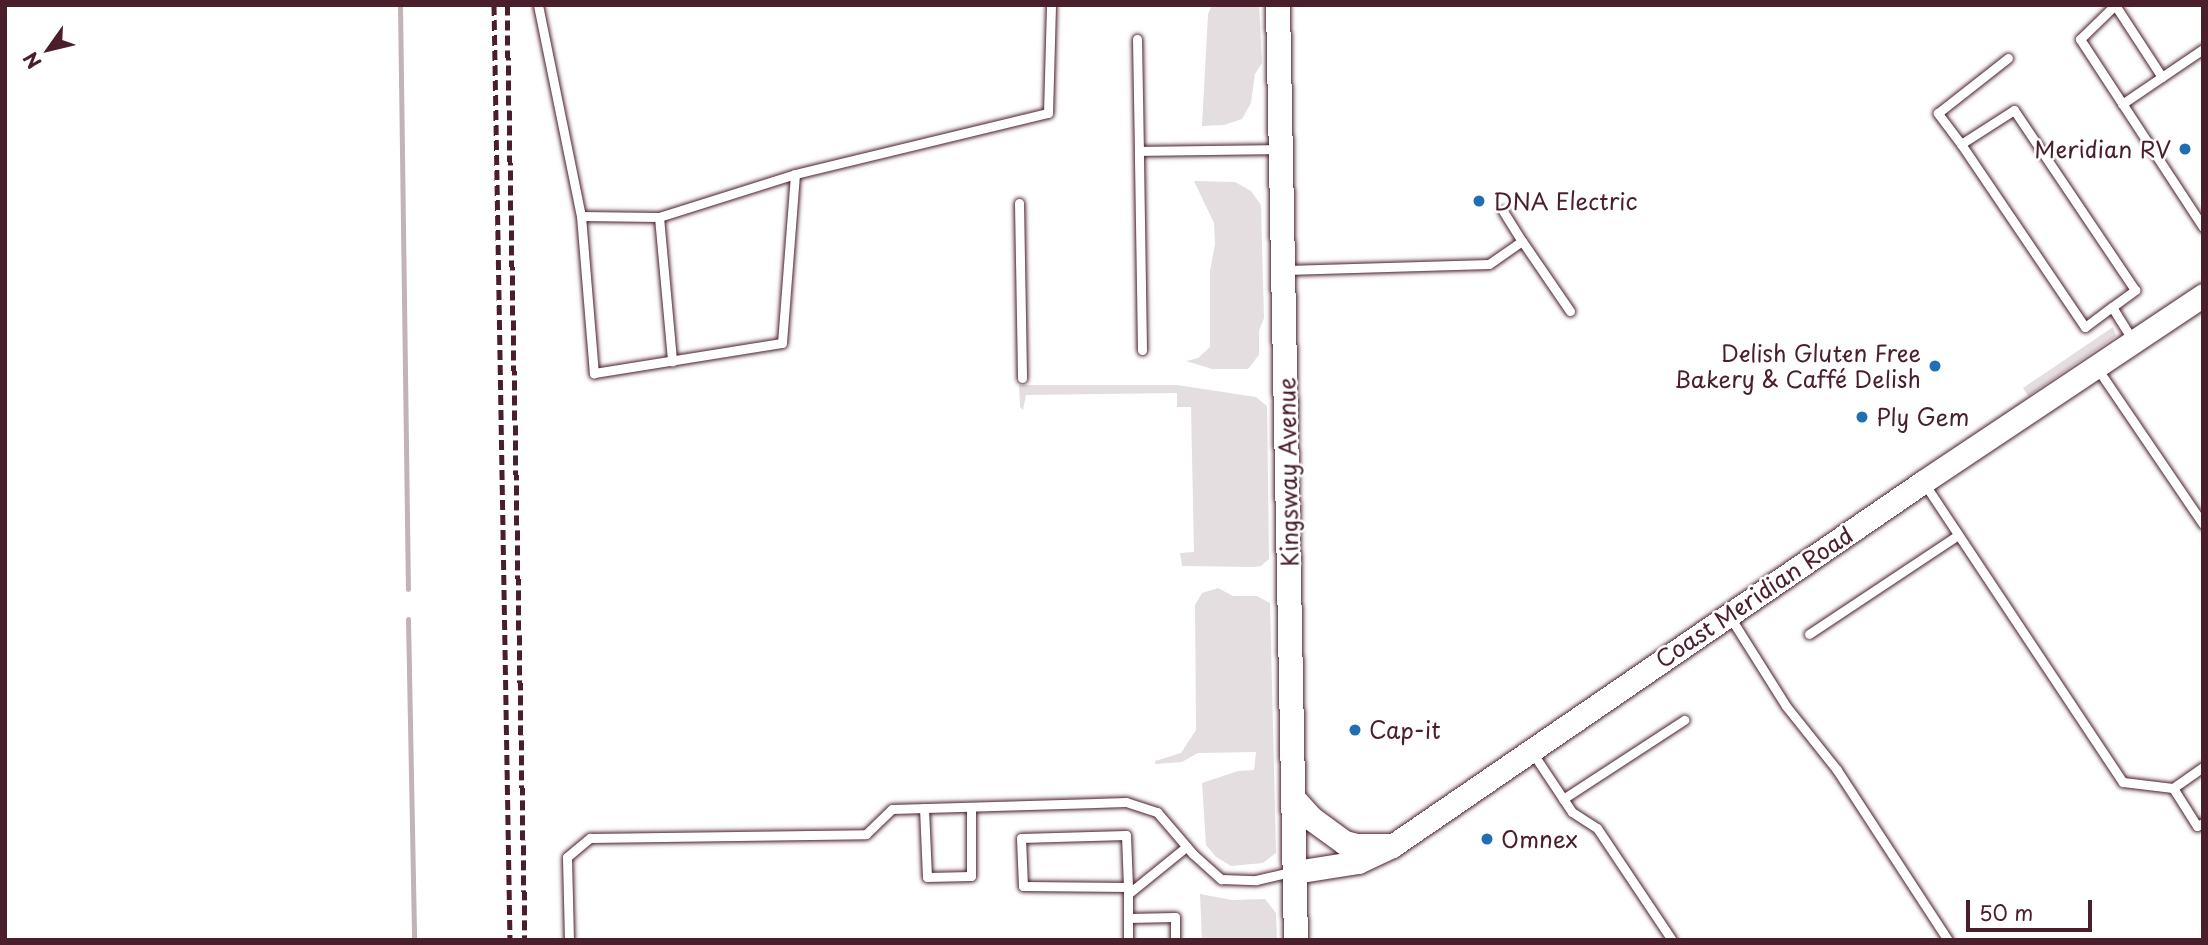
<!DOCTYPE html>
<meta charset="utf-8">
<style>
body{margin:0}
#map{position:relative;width:2208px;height:945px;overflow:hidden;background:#fff;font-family:"Playpen Sans",sans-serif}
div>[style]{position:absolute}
.green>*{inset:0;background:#e5dee0}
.stream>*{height:5px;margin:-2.5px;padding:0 2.5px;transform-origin:2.5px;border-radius:2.5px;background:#c1b3b6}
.roads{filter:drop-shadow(0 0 2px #4a1f2b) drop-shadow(0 0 2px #4a1f2b)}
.service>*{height:9px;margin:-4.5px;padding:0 4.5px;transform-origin:4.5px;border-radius:4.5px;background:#fff}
.tertiary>*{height:23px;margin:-11.5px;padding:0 11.5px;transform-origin:11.5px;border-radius:11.5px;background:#fff}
.secondary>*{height:24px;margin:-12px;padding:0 12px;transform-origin:12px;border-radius:12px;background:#fff}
.rail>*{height:5px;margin-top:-2.5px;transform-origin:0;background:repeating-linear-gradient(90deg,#4a1f2b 0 10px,transparent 0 15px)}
.dots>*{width:19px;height:19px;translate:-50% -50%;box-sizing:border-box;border:4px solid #fff;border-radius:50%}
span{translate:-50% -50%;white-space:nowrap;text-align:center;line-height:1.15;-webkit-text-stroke:5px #fff;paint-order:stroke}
.poi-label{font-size:23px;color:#4a1f2b}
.right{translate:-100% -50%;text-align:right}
.left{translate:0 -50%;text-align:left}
.street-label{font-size:23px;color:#4a1f2b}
.frame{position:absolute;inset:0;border:7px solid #4a1f2b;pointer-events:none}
.north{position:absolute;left:14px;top:14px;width:70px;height:70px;-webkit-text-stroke:5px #fff;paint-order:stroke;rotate:236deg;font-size:19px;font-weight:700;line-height:28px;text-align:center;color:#4a1f2b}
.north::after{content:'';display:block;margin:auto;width:24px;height:32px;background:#4a1f2b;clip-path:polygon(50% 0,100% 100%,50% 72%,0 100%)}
.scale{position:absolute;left:1966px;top:900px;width:126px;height:32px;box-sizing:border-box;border:4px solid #4a1f2b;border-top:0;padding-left:9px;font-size:21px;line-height:24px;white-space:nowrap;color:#4a1f2b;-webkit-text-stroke:5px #fff;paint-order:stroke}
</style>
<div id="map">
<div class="green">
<i style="clip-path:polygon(1212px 5px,1259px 5px,1262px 63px,1255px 74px,1251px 103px,1242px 119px,1224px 125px,1202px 126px,1208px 14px)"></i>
<i style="clip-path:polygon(1194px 181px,1235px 182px,1251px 191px,1261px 205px,1264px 318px,1259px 331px,1259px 355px,1248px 369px,1212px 369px,1186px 361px,1198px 358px,1210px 347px,1210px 271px,1215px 244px,1214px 223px)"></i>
<i style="clip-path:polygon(2113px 327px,2116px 336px,2028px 396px,2023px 388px)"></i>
<i style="clip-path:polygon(1019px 385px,1177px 385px,1256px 397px,1267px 406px,1269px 559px,1261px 566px,1253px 567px,1182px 566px,1180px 553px,1194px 552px,1191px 407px,1177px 407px,1177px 393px,1026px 395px,1023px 410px,1020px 407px)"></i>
<i style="clip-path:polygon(1218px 588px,1233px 596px,1257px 596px,1270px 603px,1276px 853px,1263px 863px,1231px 866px,1216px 857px,1206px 845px,1202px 783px,1238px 771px,1254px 770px,1256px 752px,1198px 753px,1182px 762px,1155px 764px,1155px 761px,1181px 753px,1196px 730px,1195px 605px,1202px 593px)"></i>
<i style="clip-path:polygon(1200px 894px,1232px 900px,1265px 899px,1276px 913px,1277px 940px,1202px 940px)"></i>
</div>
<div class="stream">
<i style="left:400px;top:5px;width:584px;rotate:89.22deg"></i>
<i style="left:408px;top:619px;width:321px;rotate:88.9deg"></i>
</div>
<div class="roads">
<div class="service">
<i style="left:538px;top:5px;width:215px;rotate:78.5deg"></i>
<i style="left:581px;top:216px;width:158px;rotate:85.3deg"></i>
<i style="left:594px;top:373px;width:190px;rotate:-9.1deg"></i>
<i style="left:782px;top:343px;width:169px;rotate:-85.6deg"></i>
<i style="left:795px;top:174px;width:260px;rotate:-13.6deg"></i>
<i style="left:1048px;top:113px;width:108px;rotate:-88.4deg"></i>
<i style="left:2115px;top:5px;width:49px;rotate:135.8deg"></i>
<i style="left:2080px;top:39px;width:225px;rotate:56.8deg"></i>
<i style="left:2115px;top:5px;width:86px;rotate:56.9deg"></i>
<i style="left:1137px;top:39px;width:112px;rotate:89deg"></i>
<i style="left:2122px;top:104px;width:98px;rotate:-34.2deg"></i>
<i style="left:1961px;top:144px;width:39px;rotate:-127deg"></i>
<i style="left:1938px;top:113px;width:89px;rotate:-38.2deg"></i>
<i style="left:1019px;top:203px;width:175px;rotate:89deg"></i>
<i style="left:1503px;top:211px;width:36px;rotate:58deg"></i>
<i style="left:581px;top:216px;width:78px;rotate:0.7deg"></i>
<i style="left:659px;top:217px;width:143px;rotate:-17.5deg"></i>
<i style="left:659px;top:217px;width:145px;rotate:84.8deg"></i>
<i style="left:1286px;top:270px;width:203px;rotate:-1.7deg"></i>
<i style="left:1489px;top:264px;width:40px;rotate:-34.9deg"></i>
<i style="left:1522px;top:241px;width:85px;rotate:55.6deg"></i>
<i style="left:2112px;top:307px;width:29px;rotate:-36deg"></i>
<i style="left:2135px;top:290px;width:217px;rotate:-123.9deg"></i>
<i style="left:2014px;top:110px;width:63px;rotate:147.3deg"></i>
<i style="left:1961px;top:144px;width:221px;rotate:55.9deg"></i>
<i style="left:2085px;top:327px;width:34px;rotate:-37deg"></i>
<i style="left:2112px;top:307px;width:39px;rotate:58deg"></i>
<i style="left:1142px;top:350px;width:199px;rotate:-90.9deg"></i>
<i style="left:1139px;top:151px;width:141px;rotate:-0.8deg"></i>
<i style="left:2097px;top:368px;width:189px;rotate:55.8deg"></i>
<i style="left:1924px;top:483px;width:359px;rotate:56.4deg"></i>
<i style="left:2123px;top:782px;width:50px;rotate:6.8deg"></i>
<i style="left:1730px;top:617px;width:105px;rotate:57.8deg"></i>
<i style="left:1786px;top:706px;width:82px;rotate:51.4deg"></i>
<i style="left:1837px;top:770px;width:203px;rotate:56.9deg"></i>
<i style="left:1809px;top:634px;width:179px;rotate:-33.6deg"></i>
<i style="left:1532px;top:752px;width:72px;rotate:56.3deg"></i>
<i style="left:1572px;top:812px;width:30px;rotate:33deg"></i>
<i style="left:1597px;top:828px;width:135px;rotate:56.2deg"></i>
<i style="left:2203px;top:767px;width:37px;rotate:145deg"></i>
<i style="left:2173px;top:788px;width:45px;rotate:57.7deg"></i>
<i style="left:2197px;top:826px;width:7px;rotate:-27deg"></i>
<i style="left:1563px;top:799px;width:145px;rotate:-33.1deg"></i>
<i style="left:924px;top:808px;width:69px;rotate:87.5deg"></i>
<i style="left:927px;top:877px;width:44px;rotate:-1.3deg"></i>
<i style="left:971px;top:876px;width:69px;rotate:-90deg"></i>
<i style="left:1128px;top:887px;width:105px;rotate:-179.5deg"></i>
<i style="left:1023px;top:886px;width:48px;rotate:-92.4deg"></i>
<i style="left:1021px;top:838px;width:105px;rotate:-1.6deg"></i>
<i style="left:1126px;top:835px;width:52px;rotate:87.8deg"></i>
<i style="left:1128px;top:887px;width:7px;rotate:90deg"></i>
<i style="left:1128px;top:918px;width:47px;rotate:-1.2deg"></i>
<i style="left:1175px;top:917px;width:23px;rotate:90deg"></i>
<i style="left:569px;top:940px;width:83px;rotate:-91.4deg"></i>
<i style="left:567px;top:857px;width:30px;rotate:-40deg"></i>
<i style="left:590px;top:838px;width:276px;rotate:-0.8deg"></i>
<i style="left:866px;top:834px;width:36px;rotate:-44deg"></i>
<i style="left:892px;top:809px;width:234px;rotate:-1.7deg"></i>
<i style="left:1126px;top:802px;width:33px;rotate:18deg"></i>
<i style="left:1157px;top:812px;width:55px;rotate:49.4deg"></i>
<i style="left:1193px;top:854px;width:38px;rotate:42deg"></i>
<i style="left:1221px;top:879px;width:35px;rotate:2deg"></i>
<i style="left:1256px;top:880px;width:37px;rotate:-13deg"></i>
<i style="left:1128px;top:940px;width:46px;rotate:-90deg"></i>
<i style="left:1128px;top:894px;width:75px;rotate:-39deg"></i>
</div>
<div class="tertiary">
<i style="left:1295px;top:872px;width:64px;rotate:-9deg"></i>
<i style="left:1358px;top:862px;width:38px;rotate:-25deg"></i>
<i style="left:1392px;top:846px;width:644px;rotate:-34.43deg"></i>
<i style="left:1923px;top:482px;width:337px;rotate:-33.7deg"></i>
</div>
<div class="secondary">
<i style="left:1278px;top:5px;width:935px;rotate:88.9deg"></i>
<i style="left:1293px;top:798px;width:28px;rotate:48deg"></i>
<i style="left:1312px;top:819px;width:41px;rotate:36deg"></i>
<i style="left:1345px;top:843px;width:12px;rotate:14deg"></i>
<i style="left:1357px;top:846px;width:35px"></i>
</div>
</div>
<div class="rail">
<i style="left:494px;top:5px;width:935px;rotate:89.02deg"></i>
<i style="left:507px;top:5px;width:935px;rotate:88.9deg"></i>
</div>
<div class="dots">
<i style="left:2185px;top:149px;background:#1f6fb2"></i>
<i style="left:1479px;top:201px;background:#1f6fb2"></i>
<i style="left:1935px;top:366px;background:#1f6fb2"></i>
<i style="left:1862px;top:417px;background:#1f6fb2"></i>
<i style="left:1355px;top:730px;background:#1f6fb2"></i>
<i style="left:1487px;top:839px;background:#1f6fb2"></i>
</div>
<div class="poi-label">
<span class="right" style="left:2171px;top:149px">Meridian RV</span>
<span class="left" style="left:1493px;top:201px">DNA Electric</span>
<span class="right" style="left:1921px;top:366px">Delish Gluten Free<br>Bakery &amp; Caffé Delish</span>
<span class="left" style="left:1876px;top:417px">Ply Gem</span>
<span class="left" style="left:1369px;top:730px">Cap-it</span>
<span class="left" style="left:1501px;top:839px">Omnex</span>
</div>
<div class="street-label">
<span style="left:1288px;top:472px;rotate:-91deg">Kingsway Avenue</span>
<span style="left:1754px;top:597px;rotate:-34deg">Coast Meridian Road</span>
</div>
<div class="frame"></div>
<div class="north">N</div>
<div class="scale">50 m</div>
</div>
